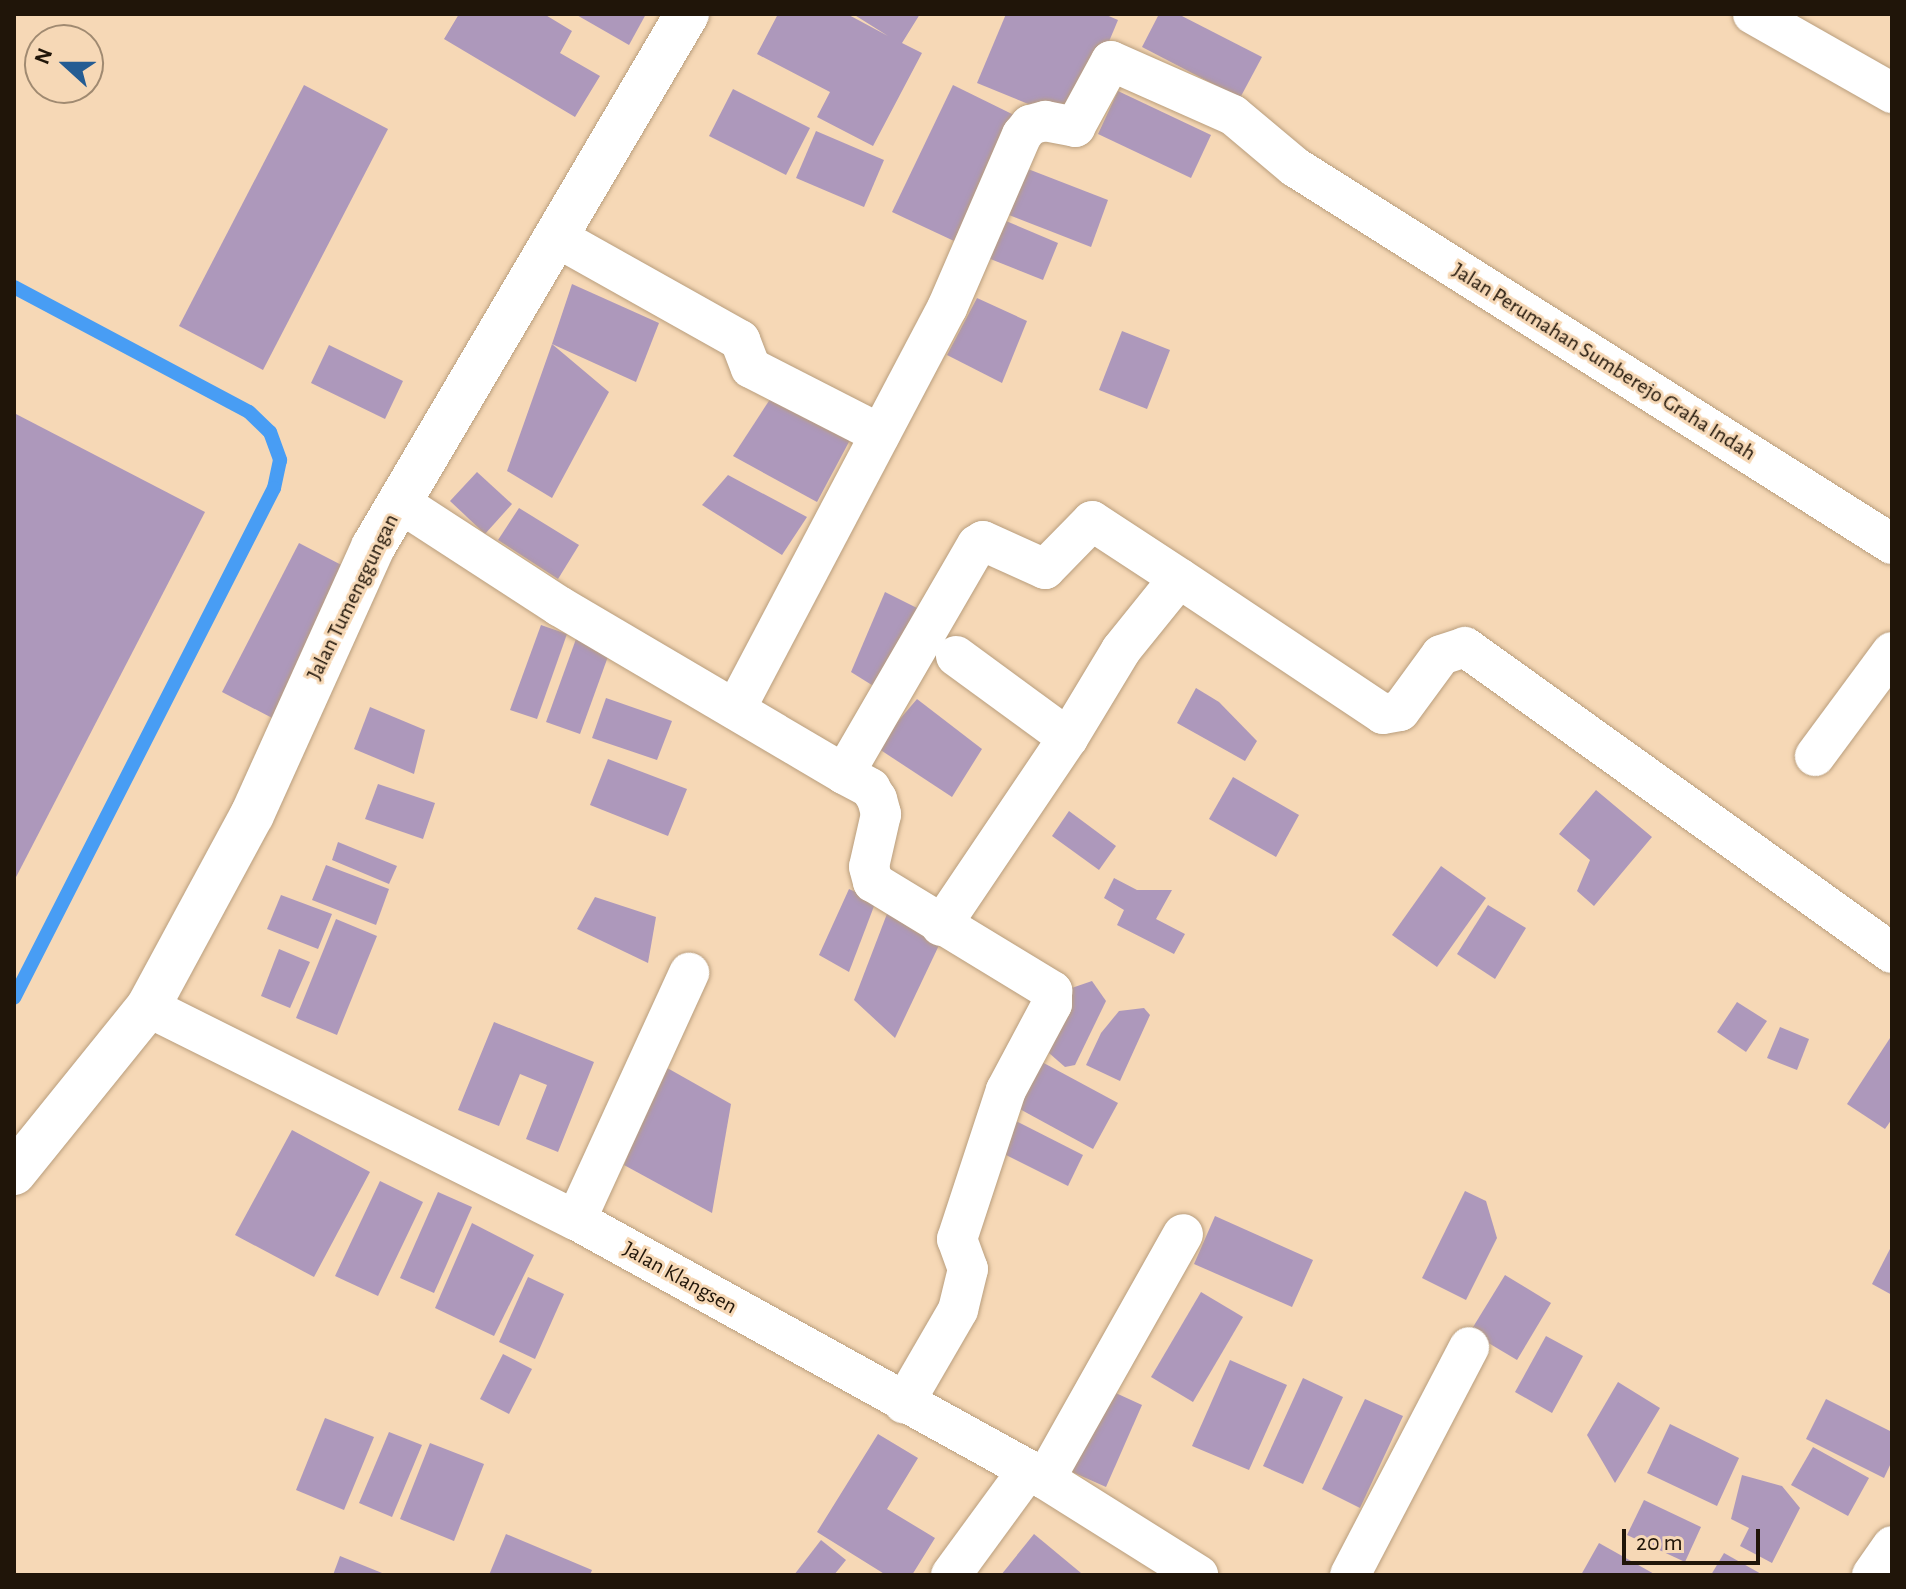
<!DOCTYPE html>
<style>
body{margin:0}
#map{position:relative;width:1906px;height:1589px;overflow:hidden;background:#f6d8b6;font-family:"Alegreya Sans",sans-serif}
div>[style]{position:absolute}
.stream>*{height:14px;margin:-7px;padding:0 7px;transform-origin:7px;border-radius:7px;background:#489df4}
.building>*{inset:0;background:#ad98bb}
.roads{filter:drop-shadow(0 0 2px #b99e7d) drop-shadow(0 0 2px #b99e7d)}
.minor>*{height:40px;margin:-20px;padding:0 20px;transform-origin:20px;border-radius:20px;background:#fff}
.tertiary>*{height:44px;margin:-22px;padding:0 22px;transform-origin:22px;border-radius:22px;background:#fff}
span{translate:-50% -50%;white-space:nowrap;text-align:center;line-height:1.15;-webkit-text-stroke:6px #f6d8b6;paint-order:stroke}
.street-label{font-size:22px;color:#201509}
.frame{position:absolute;inset:0;border:16px solid #201509;pointer-events:none}
.north{position:absolute;left:24px;top:24px;width:80px;height:80px;box-sizing:border-box;background:#f6d8b6;border:2px solid #a08a71;border-radius:50%;rotate:291deg;font-size:22px;font-weight:700;line-height:32px;text-align:center;color:#201509}
.north::after{content:'';display:block;margin:auto;width:28px;height:36px;background:#245c93;clip-path:polygon(50% 0,100% 100%,50% 72%,0 100%)}
.scale{position:absolute;left:1622px;top:1529px;width:138px;height:36px;box-sizing:border-box;border:4px solid #201509;border-top:0;padding-left:10px;font-size:24px;line-height:28px;white-space:nowrap;color:#201509;-webkit-text-stroke:6px #f6d8b6;paint-order:stroke}
</style>
<div id="map">
<div class="stream">
<i style="left:14px;top:287px;width:266px;rotate:28deg"></i>
<i style="left:249px;top:412px;width:29px;rotate:44deg"></i>
<i style="left:270px;top:432px;width:30px;rotate:70deg"></i>
<i style="left:280px;top:460px;width:29px;rotate:102deg"></i>
<i style="left:274px;top:488px;width:572px;rotate:117.01deg"></i>
</div>
<div class="building">
<i style="clip-path:polygon(459px 14px,544px 14px,572px 31px,560px 53px,600px 76px,575px 117px,444px 39px)"></i>
<i style="clip-path:polygon(575px 14px,646px 14px,629px 45px)"></i>
<i style="clip-path:polygon(778px 14px,847px 14px,888px 36px,853px 14px,920px 14px,902px 43px,922px 53px,873px 146px,817px 117px,830px 92px,757px 54px)"></i>
<i style="clip-path:polygon(1006px 14px,1104px 14px,1118px 20px,1075px 123px,977px 83px)"></i>
<i style="clip-path:polygon(1159px 14px,1178px 14px,1262px 57px,1240px 98px,1142px 47px)"></i>
<i style="clip-path:polygon(304px 85px,388px 129px,263px 370px,179px 326px)"></i>
<i style="clip-path:polygon(953px 85px,1014px 115px,954px 241px,892px 212px)"></i>
<i style="clip-path:polygon(733px 89px,810px 128px,786px 175px,709px 136px)"></i>
<i style="clip-path:polygon(1118px 91px,1211px 135px,1191px 178px,1098px 134px)"></i>
<i style="clip-path:polygon(816px 131px,884px 160px,864px 207px,796px 178px)"></i>
<i style="clip-path:polygon(1028px 169px,1108px 200px,1091px 247px,1009px 215px)"></i>
<i style="clip-path:polygon(999px 218px,1058px 243px,1043px 280px,983px 256px)"></i>
<i style="clip-path:polygon(572px 284px,659px 323px,636px 382px,552px 344px)"></i>
<i style="clip-path:polygon(977px 298px,1027px 321px,1002px 383px,947px 355px)"></i>
<i style="clip-path:polygon(1122px 331px,1170px 350px,1147px 409px,1099px 390px)"></i>
<i style="clip-path:polygon(552px 344px,609px 392px,552px 498px,507px 471px)"></i>
<i style="clip-path:polygon(329px 345px,403px 381px,385px 419px,311px 383px)"></i>
<i style="clip-path:polygon(776px 390px,850px 440px,817px 502px,733px 456px)"></i>
<i style="clip-path:polygon(14px 413px,205px 512px,14px 881px)"></i>
<i style="clip-path:polygon(477px 472px,512px 504px,485px 534px,450px 501px)"></i>
<i style="clip-path:polygon(728px 475px,807px 517px,782px 555px,702px 505px)"></i>
<i style="clip-path:polygon(519px 508px,579px 545px,558px 579px,498px 540px)"></i>
<i style="clip-path:polygon(299px 543px,353px 571px,276px 720px,222px 692px)"></i>
<i style="clip-path:polygon(885px 592px,917px 608px,883px 692px,851px 672px)"></i>
<i style="clip-path:polygon(541px 625px,567px 634px,537px 719px,510px 710px)"></i>
<i style="clip-path:polygon(576px 639px,610px 651px,580px 734px,546px 722px)"></i>
<i style="clip-path:polygon(1196px 688px,1219px 702px,1257px 741px,1245px 761px,1177px 723px)"></i>
<i style="clip-path:polygon(606px 698px,672px 721px,657px 760px,592px 738px)"></i>
<i style="clip-path:polygon(917px 699px,982px 749px,952px 797px,876px 747px)"></i>
<i style="clip-path:polygon(370px 707px,425px 730px,414px 774px,354px 749px)"></i>
<i style="clip-path:polygon(608px 759px,687px 789px,668px 836px,590px 805px)"></i>
<i style="clip-path:polygon(1233px 777px,1299px 815px,1276px 857px,1209px 819px)"></i>
<i style="clip-path:polygon(378px 784px,435px 803px,423px 839px,365px 819px)"></i>
<i style="clip-path:polygon(1596px 790px,1652px 837px,1594px 906px,1577px 891px,1590px 860px,1559px 834px)"></i>
<i style="clip-path:polygon(1069px 811px,1116px 846px,1099px 870px,1052px 836px)"></i>
<i style="clip-path:polygon(338px 842px,397px 866px,389px 884px,332px 860px)"></i>
<i style="clip-path:polygon(326px 865px,389px 889px,376px 925px,312px 900px)"></i>
<i style="clip-path:polygon(1441px 866px,1486px 898px,1437px 967px,1392px 935px)"></i>
<i style="clip-path:polygon(1114px 878px,1137px 890px,1172px 890px,1156px 919px,1185px 934px,1174px 954px,1117px 925px,1124px 910px,1104px 898px)"></i>
<i style="clip-path:polygon(849px 889px,876px 901px,849px 972px,819px 955px)"></i>
<i style="clip-path:polygon(281px 895px,332px 914px,318px 949px,267px 929px)"></i>
<i style="clip-path:polygon(595px 897px,656px 917px,648px 963px,577px 929px)"></i>
<i style="clip-path:polygon(1488px 905px,1526px 928px,1495px 979px,1457px 954px)"></i>
<i style="clip-path:polygon(890px 906px,941px 941px,895px 1038px,854px 1000px)"></i>
<i style="clip-path:polygon(336px 919px,377px 936px,337px 1035px,296px 1018px)"></i>
<i style="clip-path:polygon(279px 949px,310px 962px,290px 1008px,261px 996px)"></i>
<i style="clip-path:polygon(1092px 981px,1106px 1001px,1075px 1065px,1065px 1067px,1049px 1053px,1063px 991px)"></i>
<i style="clip-path:polygon(1737px 1002px,1767px 1021px,1746px 1052px,1717px 1032px)"></i>
<i style="clip-path:polygon(1144px 1008px,1150px 1015px,1120px 1081px,1086px 1065px,1101px 1033px,1119px 1011px)"></i>
<i style="clip-path:polygon(494px 1022px,594px 1062px,558px 1152px,526px 1139px,547px 1085px,520px 1074px,499px 1126px,458px 1110px)"></i>
<i style="clip-path:polygon(1780px 1027px,1809px 1039px,1797px 1070px,1767px 1058px)"></i>
<i style="clip-path:polygon(1892px 1035px,1892px 1119px,1885px 1129px,1847px 1104px)"></i>
<i style="clip-path:polygon(1040px 1061px,1118px 1103px,1093px 1149px,1016px 1107px)"></i>
<i style="clip-path:polygon(662px 1065px,731px 1104px,712px 1213px,624px 1165px)"></i>
<i style="clip-path:polygon(1008px 1117px,1083px 1155px,1068px 1186px,992px 1148px)"></i>
<i style="clip-path:polygon(292px 1130px,370px 1172px,314px 1277px,235px 1235px)"></i>
<i style="clip-path:polygon(380px 1181px,423px 1202px,378px 1296px,335px 1276px)"></i>
<i style="clip-path:polygon(1465px 1191px,1486px 1201px,1497px 1238px,1466px 1300px,1422px 1278px)"></i>
<i style="clip-path:polygon(438px 1192px,472px 1207px,434px 1293px,400px 1278px)"></i>
<i style="clip-path:polygon(1215px 1216px,1313px 1260px,1292px 1307px,1194px 1264px)"></i>
<i style="clip-path:polygon(472px 1223px,534px 1255px,494px 1336px,435px 1308px)"></i>
<i style="clip-path:polygon(1892px 1245px,1892px 1295px,1872px 1284px)"></i>
<i style="clip-path:polygon(1505px 1275px,1551px 1303px,1517px 1360px,1470px 1332px)"></i>
<i style="clip-path:polygon(528px 1277px,564px 1294px,535px 1359px,499px 1342px)"></i>
<i style="clip-path:polygon(1201px 1292px,1243px 1317px,1193px 1402px,1151px 1377px)"></i>
<i style="clip-path:polygon(1546px 1336px,1583px 1356px,1552px 1413px,1515px 1392px)"></i>
<i style="clip-path:polygon(503px 1354px,532px 1369px,509px 1414px,480px 1399px)"></i>
<i style="clip-path:polygon(1230px 1360px,1287px 1385px,1249px 1470px,1192px 1446px)"></i>
<i style="clip-path:polygon(1303px 1378px,1343px 1397px,1303px 1484px,1263px 1466px)"></i>
<i style="clip-path:polygon(1618px 1382px,1660px 1408px,1615px 1483px,1587px 1435px)"></i>
<i style="clip-path:polygon(1107px 1389px,1142px 1405px,1106px 1487px,1070px 1471px)"></i>
<i style="clip-path:polygon(1365px 1399px,1403px 1416px,1360px 1508px,1322px 1489px)"></i>
<i style="clip-path:polygon(1826px 1399px,1892px 1432px,1892px 1461px,1884px 1478px,1806px 1439px)"></i>
<i style="clip-path:polygon(325px 1418px,374px 1437px,344px 1510px,296px 1490px)"></i>
<i style="clip-path:polygon(1670px 1424px,1739px 1458px,1717px 1506px,1647px 1473px)"></i>
<i style="clip-path:polygon(389px 1432px,422px 1445px,392px 1517px,359px 1503px)"></i>
<i style="clip-path:polygon(878px 1434px,918px 1458px,887px 1509px,935px 1538px,912px 1575px,886px 1575px,817px 1532px)"></i>
<i style="clip-path:polygon(430px 1443px,484px 1464px,454px 1541px,400px 1519px)"></i>
<i style="clip-path:polygon(1813px 1447px,1869px 1478px,1848px 1516px,1791px 1485px)"></i>
<i style="clip-path:polygon(1742px 1475px,1782px 1486px,1800px 1508px,1772px 1563px,1740px 1546px,1749px 1528px,1731px 1519px)"></i>
<i style="clip-path:polygon(1644px 1500px,1701px 1527px,1685px 1562px,1627px 1535px)"></i>
<i style="clip-path:polygon(506px 1534px,592px 1570px,590px 1575px,489px 1575px)"></i>
<i style="clip-path:polygon(1034px 1534px,1081px 1573px,1079px 1575px,1001px 1575px)"></i>
<i style="clip-path:polygon(821px 1540px,846px 1560px,834px 1575px,794px 1575px)"></i>
<i style="clip-path:polygon(1599px 1543px,1656px 1575px,1581px 1575px)"></i>
<i style="clip-path:polygon(1724px 1553px,1763px 1575px,1711px 1575px)"></i>
<i style="clip-path:polygon(340px 1556px,387px 1575px,333px 1575px)"></i>
</div>
<div class="roads">
<div class="minor">
<i style="left:1753px;top:14px;width:160px;rotate:29.6deg"></i>
<i style="left:558px;top:238px;width:209px;rotate:29.3deg"></i>
<i style="left:740px;top:340px;width:30px;rotate:69deg"></i>
<i style="left:751px;top:368px;width:145px;rotate:27.1deg"></i>
<i style="left:399px;top:502px;width:191px;rotate:33deg"></i>
<i style="left:559px;top:606px;width:331px;rotate:30.5deg"></i>
<i style="left:844px;top:774px;width:265px;rotate:-59.9deg"></i>
<i style="left:977px;top:545px;width:7px;rotate:-34deg"></i>
<i style="left:983px;top:541px;width:68px;rotate:24.3deg"></i>
<i style="left:1045px;top:569px;width:67px;rotate:-45.6deg"></i>
<i style="left:1092px;top:521px;width:104px;rotate:33.2deg"></i>
<i style="left:956px;top:656px;width:139px;rotate:36.2deg"></i>
<i style="left:736px;top:708px;width:452px;rotate:-62.2deg"></i>
<i style="left:947px;top:308px;width:189px;rotate:-66.6deg"></i>
<i style="left:1022px;top:135px;width:13px;rotate:-51deg"></i>
<i style="left:1030px;top:125px;width:16px;rotate:-15deg"></i>
<i style="left:1045px;top:121px;width:31px;rotate:11deg"></i>
<i style="left:1075px;top:127px;width:75px;rotate:-61.4deg"></i>
<i style="left:1111px;top:61px;width:133px;rotate:23.9deg"></i>
<i style="left:1233px;top:115px;width:81px;rotate:40deg"></i>
<i style="left:1295px;top:167px;width:706px;rotate:32.27deg"></i>
<i style="left:1815px;top:756px;width:129px;rotate:-53.5deg"></i>
<i style="left:844px;top:774px;width:30px;rotate:28deg"></i>
<i style="left:870px;top:788px;width:13px;rotate:58deg"></i>
<i style="left:877px;top:799px;width:16px;rotate:75deg"></i>
<i style="left:881px;top:814px;width:54px;rotate:102.8deg"></i>
<i style="left:869px;top:867px;width:16px;rotate:75deg"></i>
<i style="left:873px;top:882px;width:210px;rotate:31.3deg"></i>
<i style="left:1052px;top:991px;width:13px;rotate:90deg"></i>
<i style="left:1052px;top:1004px;width:98px;rotate:118.1deg"></i>
<i style="left:1006px;top:1090px;width:157px;rotate:108.2deg"></i>
<i style="left:957px;top:1239px;width:32px;rotate:70deg"></i>
<i style="left:968px;top:1269px;width:42px;rotate:103.7deg"></i>
<i style="left:958px;top:1310px;width:108px;rotate:120.1deg"></i>
<i style="left:941px;top:926px;width:227px;rotate:-56deg"></i>
<i style="left:1068px;top:738px;width:103px;rotate:-58.9deg"></i>
<i style="left:1121px;top:650px;width:92px;rotate:-51.1deg"></i>
<i style="left:1179px;top:578px;width:245px;rotate:33.7deg"></i>
<i style="left:1383px;top:714px;width:17px;rotate:-10deg"></i>
<i style="left:1400px;top:711px;width:69px;rotate:-53.8deg"></i>
<i style="left:1441px;top:655px;width:25px;rotate:-18deg"></i>
<i style="left:1465px;top:647px;width:525px;rotate:35.63deg"></i>
<i style="left:148px;top:1007px;width:478px;rotate:26.5deg"></i>
<i style="left:576px;top:1220px;width:536px;rotate:28.91deg"></i>
<i style="left:1045px;top:1479px;width:181px;rotate:32.1deg"></i>
<i style="left:576px;top:1220px;width:272px;rotate:-65.4deg"></i>
<i style="left:1045px;top:1479px;width:281px;rotate:-60.6deg"></i>
<i style="left:951px;top:1575px;width:129px;rotate:-53.8deg"></i>
<i style="left:1350px;top:1575px;width:257px;rotate:-62.4deg"></i>
<i style="left:1872px;top:1575px;width:35px;rotate:-55deg"></i>
</div>
<div class="tertiary">
<i style="left:14px;top:1173px;width:213px;rotate:-51.1deg"></i>
<i style="left:148px;top:1007px;width:218px;rotate:-61.6deg"></i>
<i style="left:252px;top:815px;width:294px;rotate:-65.7deg"></i>
<i style="left:373px;top:547px;width:619px;rotate:-59.5deg"></i>
</div>
</div>
<div class="street-label">
<span style="left:1604px;top:362px;rotate:32deg">Jalan Perumahan Sumberejo Graha Indah</span>
<span style="left:353px;top:597px;rotate:-64deg">Jalan Tumenggungan</span>
<span style="left:680px;top:1278px;rotate:29deg">Jalan Klangsen</span>
</div>
<div class="frame"></div>
<div class="north">N</div>
<div class="scale">20 m</div>
</div>
